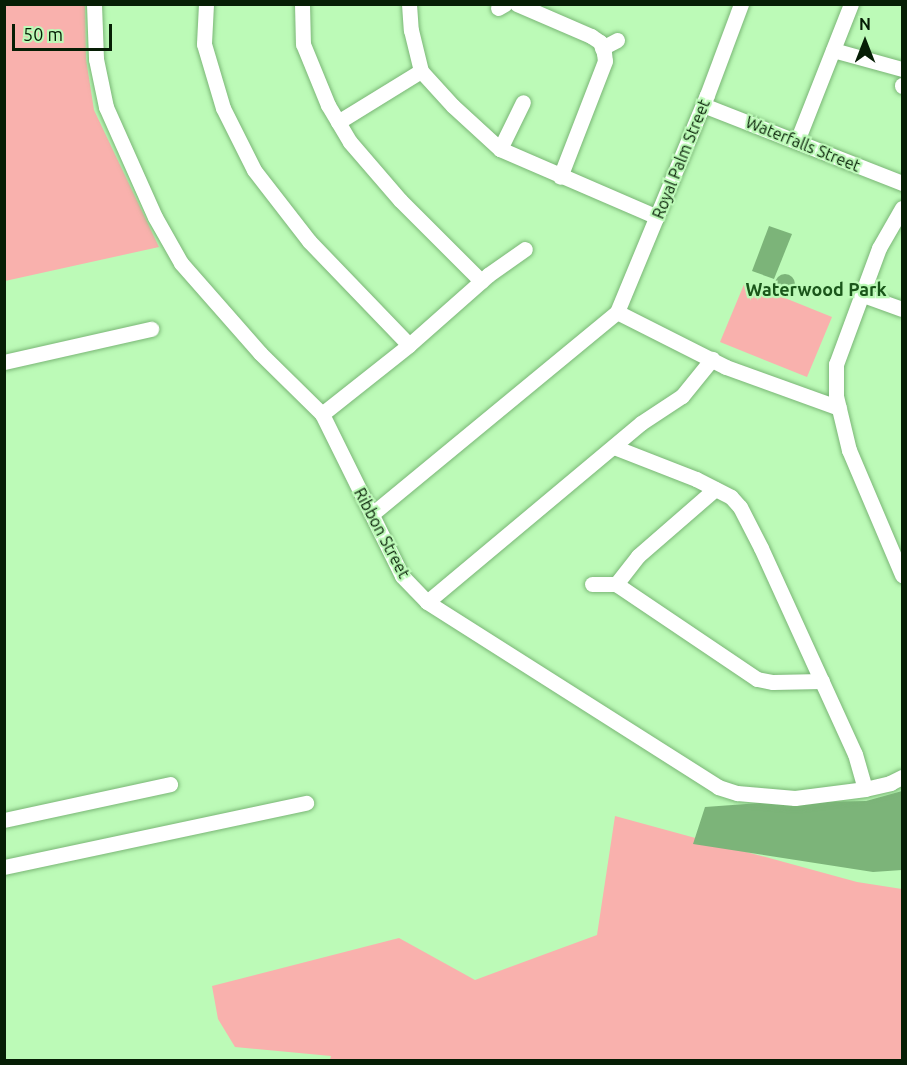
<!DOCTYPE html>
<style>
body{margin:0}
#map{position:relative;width:907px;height:1065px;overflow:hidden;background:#bcfab7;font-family:Ubuntu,sans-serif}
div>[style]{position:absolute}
.green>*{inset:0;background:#f9b1ad}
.water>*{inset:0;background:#7cb479}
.round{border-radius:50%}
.roads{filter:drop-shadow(0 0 2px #7ab676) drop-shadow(0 0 2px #7ab676)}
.minor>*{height:15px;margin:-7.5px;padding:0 7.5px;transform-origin:7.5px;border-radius:7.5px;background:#fff}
span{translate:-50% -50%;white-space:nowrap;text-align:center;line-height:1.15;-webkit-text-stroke:4.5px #bcfab7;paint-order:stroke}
.street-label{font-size:16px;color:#061e05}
.neighbourhood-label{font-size:18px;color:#1a561a;font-weight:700}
.frame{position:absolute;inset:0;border:6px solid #061e05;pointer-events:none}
.north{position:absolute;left:835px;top:12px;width:60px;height:60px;-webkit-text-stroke:4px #bcfab7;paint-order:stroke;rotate:0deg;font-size:16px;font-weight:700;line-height:24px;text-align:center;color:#061e05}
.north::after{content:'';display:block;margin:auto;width:21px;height:27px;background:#061e05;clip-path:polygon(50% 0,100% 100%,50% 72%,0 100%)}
.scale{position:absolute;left:12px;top:24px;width:100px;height:27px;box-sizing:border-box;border:3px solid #061e05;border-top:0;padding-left:8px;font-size:18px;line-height:21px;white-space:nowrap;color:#061e05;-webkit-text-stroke:4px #bcfab7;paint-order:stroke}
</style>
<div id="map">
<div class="green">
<i style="clip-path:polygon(4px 5px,85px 5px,86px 59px,94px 110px,159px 247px,5px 281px)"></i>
<i style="clip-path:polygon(745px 282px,832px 317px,807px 377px,720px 342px)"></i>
<i style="clip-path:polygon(615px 816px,857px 882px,902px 889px,902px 1060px,330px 1060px,331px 1056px,235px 1047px,218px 1019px,212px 986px,399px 938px,475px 980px,597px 935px)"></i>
</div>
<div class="water">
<i style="clip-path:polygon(769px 226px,792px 234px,774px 279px,752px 271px)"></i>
<i class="round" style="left:775px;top:274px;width:20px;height:20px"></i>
<i style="clip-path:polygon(902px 791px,902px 870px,873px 872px,693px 844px,705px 807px,760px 803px,866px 801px)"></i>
</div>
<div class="roads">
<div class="minor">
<i style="left:94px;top:4px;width:55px;rotate:87.9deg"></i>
<i style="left:96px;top:59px;width:49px;rotate:78.2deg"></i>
<i style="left:106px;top:107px;width:120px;rotate:66deg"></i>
<i style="left:155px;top:217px;width:53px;rotate:60.5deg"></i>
<i style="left:181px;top:263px;width:120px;rotate:48.7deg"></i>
<i style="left:260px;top:353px;width:87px;rotate:44.5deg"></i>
<i style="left:322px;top:414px;width:181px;rotate:63.7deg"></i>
<i style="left:402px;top:576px;width:36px;rotate:46deg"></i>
<i style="left:427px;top:602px;width:345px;rotate:32.4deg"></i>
<i style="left:718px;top:787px;width:20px;rotate:18deg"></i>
<i style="left:737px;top:793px;width:58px;rotate:4.9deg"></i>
<i style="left:795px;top:798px;width:71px;rotate:-7.3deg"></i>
<i style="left:865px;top:789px;width:26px;rotate:-13deg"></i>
<i style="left:890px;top:783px;width:13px;rotate:-27deg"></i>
<i style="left:206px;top:4px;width:40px;rotate:92.9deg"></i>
<i style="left:204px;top:44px;width:67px;rotate:73.5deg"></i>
<i style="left:223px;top:108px;width:69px;rotate:63.4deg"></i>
<i style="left:254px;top:170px;width:90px;rotate:52.2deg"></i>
<i style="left:309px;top:241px;width:144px;rotate:46.1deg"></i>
<i style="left:302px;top:4px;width:40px;rotate:88.6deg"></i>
<i style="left:303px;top:44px;width:66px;rotate:67.7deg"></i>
<i style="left:328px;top:105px;width:43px;rotate:59.3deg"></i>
<i style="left:350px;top:142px;width:77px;rotate:49.2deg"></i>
<i style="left:400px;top:200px;width:115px;rotate:45deg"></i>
<i style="left:409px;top:4px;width:26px;rotate:86deg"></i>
<i style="left:411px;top:30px;width:42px;rotate:76.3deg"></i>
<i style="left:421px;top:71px;width:47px;rotate:47.6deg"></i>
<i style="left:453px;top:106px;width:64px;rotate:42.5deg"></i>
<i style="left:500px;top:149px;width:171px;rotate:23.4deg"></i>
<i style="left:517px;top:4px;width:81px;rotate:23.4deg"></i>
<i style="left:591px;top:36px;width:11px;rotate:34deg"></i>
<i style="left:600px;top:42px;width:12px;rotate:70deg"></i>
<i style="left:604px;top:53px;width:8px;rotate:83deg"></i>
<i style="left:605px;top:61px;width:124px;rotate:111.2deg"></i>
<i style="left:498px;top:8px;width:8px;rotate:-30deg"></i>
<i style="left:602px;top:48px;width:17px;rotate:-28deg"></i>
<i style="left:833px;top:50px;width:72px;rotate:15.4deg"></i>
<i style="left:902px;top:86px;width:1px;rotate:-90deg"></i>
<i style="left:703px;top:105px;width:214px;rotate:21.4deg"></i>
<i style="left:338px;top:122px;width:97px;rotate:-31.6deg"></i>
<i style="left:797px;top:141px;width:147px;rotate:-68.5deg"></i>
<i style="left:500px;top:149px;width:52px;rotate:-63.9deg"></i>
<i style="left:902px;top:208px;width:46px;rotate:119.9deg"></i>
<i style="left:879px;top:248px;width:124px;rotate:110.3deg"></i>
<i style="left:836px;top:364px;width:32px;rotate:90deg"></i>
<i style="left:836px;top:396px;width:56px;rotate:76.5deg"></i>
<i style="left:849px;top:450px;width:136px;rotate:67deg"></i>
<i style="left:863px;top:295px;width:41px;rotate:19.7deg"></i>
<i style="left:617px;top:312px;width:122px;rotate:26.8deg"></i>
<i style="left:726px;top:367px;width:120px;rotate:19.9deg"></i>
<i style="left:4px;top:362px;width:151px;rotate:-12.7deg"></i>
<i style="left:322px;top:414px;width:111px;rotate:-38.4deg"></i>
<i style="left:409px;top:345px;width:106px;rotate:-41.5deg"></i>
<i style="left:488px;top:275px;width:45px;rotate:-35.1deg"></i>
<i style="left:614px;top:447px;width:88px;rotate:21.3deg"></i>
<i style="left:696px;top:479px;width:39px;rotate:27deg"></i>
<i style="left:731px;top:497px;width:13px;rotate:48deg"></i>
<i style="left:740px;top:507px;width:46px;rotate:62.9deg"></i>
<i style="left:761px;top:548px;width:226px;rotate:65.5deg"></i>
<i style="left:855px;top:754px;width:36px;rotate:74deg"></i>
<i style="left:715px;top:489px;width:102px;rotate:139deg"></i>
<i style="left:638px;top:556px;width:36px;rotate:128deg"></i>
<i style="left:616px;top:584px;width:170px;rotate:34deg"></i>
<i style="left:757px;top:679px;width:16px;rotate:11deg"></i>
<i style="left:773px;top:682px;width:49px;rotate:-1.2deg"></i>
<i style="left:372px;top:514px;width:318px;rotate:-39.5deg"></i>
<i style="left:617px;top:312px;width:235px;rotate:-67.5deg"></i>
<i style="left:707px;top:95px;width:97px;rotate:-69.5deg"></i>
<i style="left:592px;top:584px;width:24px"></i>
<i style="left:427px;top:602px;width:279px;rotate:-39.9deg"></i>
<i style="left:641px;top:423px;width:49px;rotate:-33.4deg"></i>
<i style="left:682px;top:396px;width:48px;rotate:-51deg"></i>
<i style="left:4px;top:820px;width:170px;rotate:-12.2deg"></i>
<i style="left:4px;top:867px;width:309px;rotate:-12deg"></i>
</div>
</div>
<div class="street-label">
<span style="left:803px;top:144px;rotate:22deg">Waterfalls Street</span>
<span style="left:681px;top:159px;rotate:-68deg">Royal Palm Street</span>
<span style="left:382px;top:533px;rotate:62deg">Ribbon Street</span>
</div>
<div class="neighbourhood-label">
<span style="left:816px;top:289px">Waterwood Park</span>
</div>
<div class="frame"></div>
<div class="north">N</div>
<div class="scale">50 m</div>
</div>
